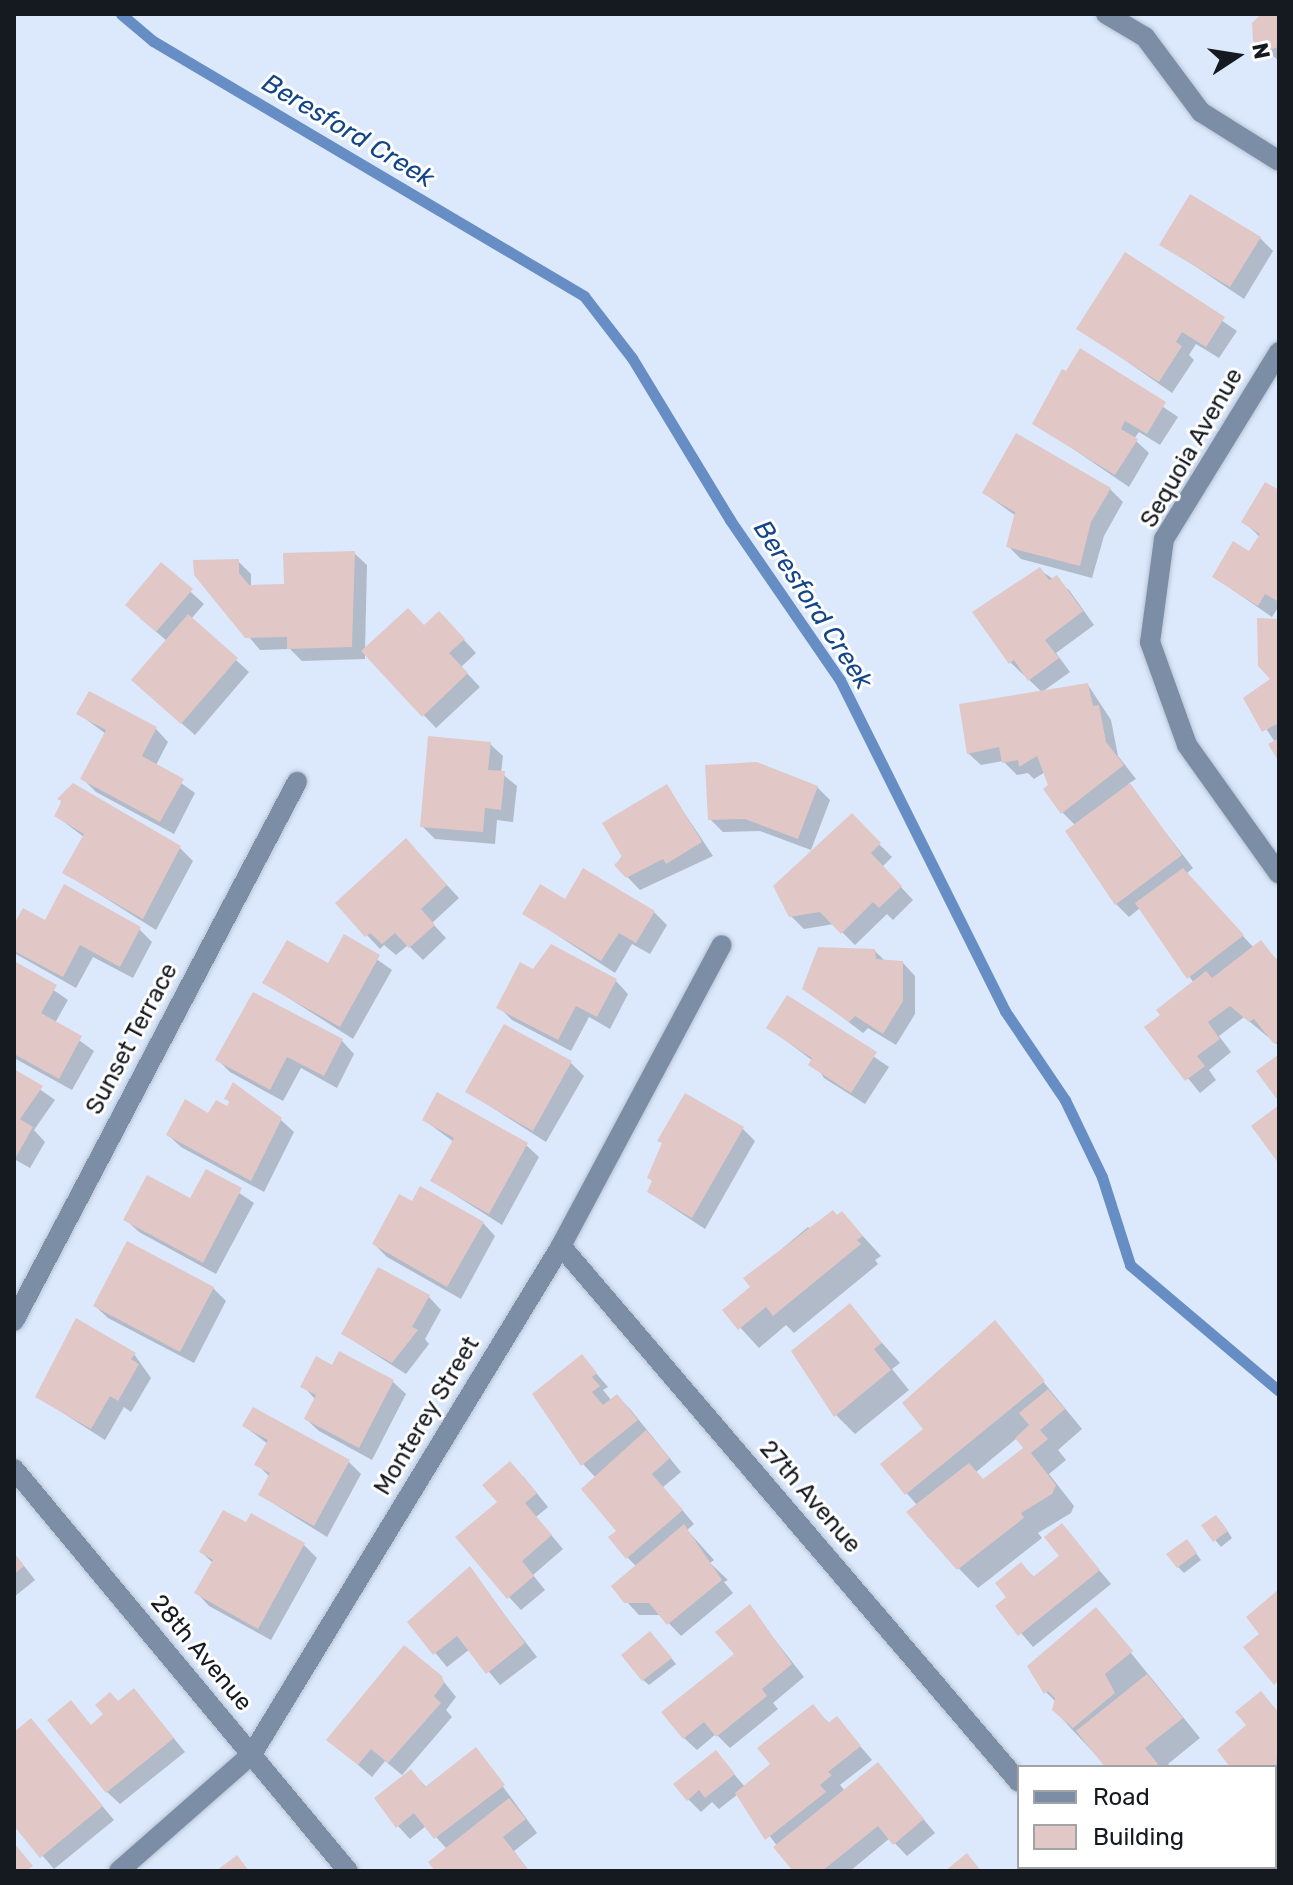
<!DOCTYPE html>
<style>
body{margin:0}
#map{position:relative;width:1293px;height:1885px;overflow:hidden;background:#dce9fc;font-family:Rubik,sans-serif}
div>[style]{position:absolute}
.shadow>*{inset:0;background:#0003}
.stream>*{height:11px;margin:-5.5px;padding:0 5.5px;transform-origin:5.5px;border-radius:5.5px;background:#678dc5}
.building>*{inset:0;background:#e1c7c6}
.roads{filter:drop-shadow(0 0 2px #b8c4d4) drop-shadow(0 0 2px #b8c4d4)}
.service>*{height:20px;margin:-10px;padding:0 10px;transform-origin:10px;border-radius:10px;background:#7c8da6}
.minor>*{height:20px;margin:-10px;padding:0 10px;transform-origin:10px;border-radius:10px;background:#7c8da6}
.tertiary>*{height:20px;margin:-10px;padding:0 10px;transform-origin:10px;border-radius:10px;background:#7c8da6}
span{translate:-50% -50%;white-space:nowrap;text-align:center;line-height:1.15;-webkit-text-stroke:6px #fff;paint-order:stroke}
.street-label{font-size:24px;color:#151920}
.water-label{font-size:26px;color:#134589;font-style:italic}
.frame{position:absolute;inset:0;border:16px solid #151920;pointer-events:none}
.legend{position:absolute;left:1017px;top:1765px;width:260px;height:104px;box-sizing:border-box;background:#fff;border:2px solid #a1a3a6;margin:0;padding:10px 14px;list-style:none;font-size:24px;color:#151920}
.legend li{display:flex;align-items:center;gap:16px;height:40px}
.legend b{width:40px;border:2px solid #a1a3a6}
.north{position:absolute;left:1197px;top:16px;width:80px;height:80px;-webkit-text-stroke:6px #fff;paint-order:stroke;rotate:78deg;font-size:22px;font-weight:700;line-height:32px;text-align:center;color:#151920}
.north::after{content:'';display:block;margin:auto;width:28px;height:36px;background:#151920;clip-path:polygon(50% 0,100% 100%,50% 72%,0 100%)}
</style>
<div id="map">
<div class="shadow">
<i style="clip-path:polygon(1267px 14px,1279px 14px,1279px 61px,1255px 41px)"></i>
<i style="clip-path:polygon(1260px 238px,1273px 251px,1244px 299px,1162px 244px)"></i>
<i style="clip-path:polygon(1126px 255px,1237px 331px,1219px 358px,1196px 344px,1189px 355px,1194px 360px,1172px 393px,1079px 328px)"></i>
<i style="clip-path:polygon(1080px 351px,1178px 417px,1160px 445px,1139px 432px,1134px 439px,1149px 453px,1129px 487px,1035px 423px)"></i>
<i style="clip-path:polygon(1110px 489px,1123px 502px,1104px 536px,1092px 578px,1021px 559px,1008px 546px,1016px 516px,984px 493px)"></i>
<i style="clip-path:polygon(1279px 492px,1279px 606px,1272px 617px,1214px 577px,1250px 554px,1260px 537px,1244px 522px)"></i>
<i style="clip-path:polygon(354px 553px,367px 565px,365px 651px,424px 628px,452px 627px,476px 653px,461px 667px,480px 687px,436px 728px,365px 653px,365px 659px,302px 661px,290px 649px,260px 650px,196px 574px,238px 561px,251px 574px,251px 587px,286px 586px)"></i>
<i style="clip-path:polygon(161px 565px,204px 604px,191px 619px,249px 672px,195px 735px,146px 692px,167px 641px,140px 618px)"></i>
<i style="clip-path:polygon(1040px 570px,1069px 590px,1094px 625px,1056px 653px,1070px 672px,1042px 692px,1011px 663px,974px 612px)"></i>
<i style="clip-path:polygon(1279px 621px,1279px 758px,1275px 742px,1246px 699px,1273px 679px)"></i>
<i style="clip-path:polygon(1088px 685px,1111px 720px,1118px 756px,1136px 779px,1128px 784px,1193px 868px,1186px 874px,1254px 948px,1261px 943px,1279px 962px,1279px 1046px,1244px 1017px,1219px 1036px,1231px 1052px,1209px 1070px,1216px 1080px,1200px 1093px,1147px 1028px,1194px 983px,1140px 908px,1129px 917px,1116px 904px,1076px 826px,1062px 812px,1045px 772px,1034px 779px,1028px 773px,1017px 775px,1003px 761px,981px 765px,968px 753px)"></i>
<i style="clip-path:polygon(79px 714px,156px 729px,168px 742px,156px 765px,195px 793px,174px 834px,96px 792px,83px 779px,106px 734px)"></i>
<i style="clip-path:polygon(490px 744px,503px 756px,501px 773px,517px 786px,513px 822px,497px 820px,495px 844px,435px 839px,422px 826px)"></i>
<i style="clip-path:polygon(73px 786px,180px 848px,193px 861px,156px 930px,64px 872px,84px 837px,56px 816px,65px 791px)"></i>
<i style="clip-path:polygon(667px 787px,713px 856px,640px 890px,616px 865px)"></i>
<i style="clip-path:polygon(817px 787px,830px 800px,811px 850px,760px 831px,723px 832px,710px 819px)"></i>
<i style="clip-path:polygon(851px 816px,892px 857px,882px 867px,913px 900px,893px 920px,887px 914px,855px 945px,834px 924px,804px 929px,791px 916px)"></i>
<i style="clip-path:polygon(418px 854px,459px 898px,432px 923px,446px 938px,423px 960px,408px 945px,396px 955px,384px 945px,380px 949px,337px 903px)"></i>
<i style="clip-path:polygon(566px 902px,654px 912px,667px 925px,650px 954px,632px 944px,615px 973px,525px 914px)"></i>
<i style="clip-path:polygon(46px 923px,139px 929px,152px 942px,133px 978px,93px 957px,76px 988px,14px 953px,14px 928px)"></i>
<i style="clip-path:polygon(345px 937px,392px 970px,353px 1039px,265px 983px,329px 966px)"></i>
<i style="clip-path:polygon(875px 951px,886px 962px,903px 963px,915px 976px,915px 1014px,896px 1045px,868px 1028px,863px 1033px,804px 988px)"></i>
<i style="clip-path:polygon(14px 963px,68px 1000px,55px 1023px,94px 1051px,72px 1090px,14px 1058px)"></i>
<i style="clip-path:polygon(533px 972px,616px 981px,628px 994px,610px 1029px,589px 1017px,571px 1051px,512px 1020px,499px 1007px)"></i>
<i style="clip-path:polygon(788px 998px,889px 1067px,865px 1104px,824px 1078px,813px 1061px,769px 1028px)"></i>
<i style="clip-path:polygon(342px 1041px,354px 1054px,337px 1088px,301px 1068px,283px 1101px,230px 1072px,217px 1059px)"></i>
<i style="clip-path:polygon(571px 1063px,584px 1076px,546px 1142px,468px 1092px)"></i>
<i style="clip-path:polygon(14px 1071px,55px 1100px,34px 1130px,45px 1142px,30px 1168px,14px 1159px)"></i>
<i style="clip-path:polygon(226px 1098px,281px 1120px,294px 1132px,264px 1192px,181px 1147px,168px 1135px,227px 1108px,231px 1103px)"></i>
<i style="clip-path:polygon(424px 1120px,526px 1145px,539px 1157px,502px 1225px,433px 1181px,454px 1142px)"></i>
<i style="clip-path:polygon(742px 1128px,755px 1141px,705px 1229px,649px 1192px,654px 1182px)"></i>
<i style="clip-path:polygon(207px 1171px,254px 1203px,216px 1274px,139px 1232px,126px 1220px,191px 1201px)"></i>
<i style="clip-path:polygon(413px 1204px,483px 1223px,495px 1236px,461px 1299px,387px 1257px,374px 1244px)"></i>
<i style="clip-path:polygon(842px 1213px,881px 1256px,875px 1260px,878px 1264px,794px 1333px,786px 1325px,759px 1348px,725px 1311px,753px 1288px,746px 1279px,808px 1227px,812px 1231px)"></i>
<i style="clip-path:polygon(213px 1288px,226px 1301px,194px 1363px,108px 1318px,95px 1306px)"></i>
<i style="clip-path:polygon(429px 1297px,441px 1310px,425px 1339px,429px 1344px,406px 1374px,343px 1334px)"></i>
<i style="clip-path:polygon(849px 1306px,900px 1363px,892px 1369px,909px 1390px,855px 1434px,836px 1415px)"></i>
<i style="clip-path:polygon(evenodd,995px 1323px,1082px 1429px,1058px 1450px,1066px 1460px,1049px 1474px,1074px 1506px,1071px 1513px,1038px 1533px,1042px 1538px,978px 1588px,927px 1536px,909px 1512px,917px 1505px,882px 1465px,926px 1429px,995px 1323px,1017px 1438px,1026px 1448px,984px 1481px,976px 1472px,1017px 1438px)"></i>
<i style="clip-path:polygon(134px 1354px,151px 1378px,131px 1412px,124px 1407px,105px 1440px,38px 1397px)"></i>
<i style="clip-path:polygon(582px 1357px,608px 1387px,603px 1390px,612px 1401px,617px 1396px,630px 1409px,681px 1472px,663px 1487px,694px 1524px,687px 1530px,714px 1560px,710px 1563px,728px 1580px,724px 1582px,733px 1593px,681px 1636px,661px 1615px,639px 1615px,626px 1601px,637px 1567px,627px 1557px,596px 1478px,583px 1464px)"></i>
<i style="clip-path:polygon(333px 1367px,393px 1382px,406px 1394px,372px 1460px,319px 1431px,306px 1419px,316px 1400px,303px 1386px)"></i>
<i style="clip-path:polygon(244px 1426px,348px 1461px,361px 1474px,327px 1537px,260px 1495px,270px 1477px,257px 1464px,268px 1444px)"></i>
<i style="clip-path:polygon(523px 1476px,548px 1507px,536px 1517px,563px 1549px,533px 1575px,545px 1590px,521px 1610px,509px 1597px,499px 1502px)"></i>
<i style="clip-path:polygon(1222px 1523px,1232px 1538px,1221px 1547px,1204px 1526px)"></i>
<i style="clip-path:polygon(247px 1525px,304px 1545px,317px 1558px,271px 1640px,209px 1606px,197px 1593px,213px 1563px,201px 1552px)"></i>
<i style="clip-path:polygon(1061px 1525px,1111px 1584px,1033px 1647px,998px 1606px,1009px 1597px,1021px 1564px,1035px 1578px,1062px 1556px)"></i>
<i style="clip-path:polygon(1192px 1548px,1201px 1560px,1184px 1573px,1178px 1567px)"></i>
<i style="clip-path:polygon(14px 1553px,35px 1580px,14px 1597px)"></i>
<i style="clip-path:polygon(469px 1569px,537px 1657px,500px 1685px,470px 1649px,447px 1667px,410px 1622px)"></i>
<i style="clip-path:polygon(749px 1607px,804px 1677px,773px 1703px,778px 1709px,730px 1748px,716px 1734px,697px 1750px,684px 1738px,736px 1654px)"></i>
<i style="clip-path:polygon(1096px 1610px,1200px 1738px,1168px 1764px,1171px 1767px,1107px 1767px,1054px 1710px,1056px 1702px,1046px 1692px)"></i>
<i style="clip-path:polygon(656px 1640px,676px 1664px,649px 1685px,643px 1680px)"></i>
<i style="clip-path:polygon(440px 1677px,456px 1697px,446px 1710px,452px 1717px,402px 1775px,385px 1761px,372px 1777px,329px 1740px)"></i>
<i style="clip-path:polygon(118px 1703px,146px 1704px,185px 1752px,120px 1804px,107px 1792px,92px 1726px)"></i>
<i style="clip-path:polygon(1273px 1706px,1279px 1713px,1275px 1809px,1275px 1767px,1233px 1767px)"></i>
<i style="clip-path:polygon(813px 1707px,830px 1724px,837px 1719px,872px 1760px,840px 1785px,845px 1791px,878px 1765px,935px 1833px,907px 1856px,890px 1838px,850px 1871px,796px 1871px,738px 1794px,719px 1809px,712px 1802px,701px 1812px,688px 1799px,716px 1753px,745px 1787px,773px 1765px)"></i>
<i style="clip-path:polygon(31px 1721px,114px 1820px,54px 1869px,14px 1823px,14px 1735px)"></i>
<i style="clip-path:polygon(476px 1750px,537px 1833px,514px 1851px,529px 1871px,437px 1871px,447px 1849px,426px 1826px,410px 1839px,398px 1826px,411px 1771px,427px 1788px)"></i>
<i style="clip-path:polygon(1174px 1867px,1260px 1867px,1255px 1871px)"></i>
</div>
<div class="stream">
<i style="left:121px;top:14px;width:42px;rotate:40.2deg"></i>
<i style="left:153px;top:41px;width:501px;rotate:30.61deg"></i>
<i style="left:584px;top:296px;width:78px;rotate:52.3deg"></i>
<i style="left:632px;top:358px;width:189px;rotate:58.8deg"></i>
<i style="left:730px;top:520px;width:194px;rotate:55.5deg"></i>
<i style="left:840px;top:680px;width:370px;rotate:63.5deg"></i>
<i style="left:1005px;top:1011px;width:107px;rotate:56deg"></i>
<i style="left:1065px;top:1100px;width:85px;rotate:64.3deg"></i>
<i style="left:1102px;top:1177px;width:92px;rotate:72.3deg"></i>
<i style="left:1130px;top:1265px;width:195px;rotate:40.2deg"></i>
</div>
<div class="building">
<i style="clip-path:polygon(1261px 14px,1279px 14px,1279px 47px,1267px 50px,1253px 41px,1252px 23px)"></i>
<i style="clip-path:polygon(1190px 194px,1261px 237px,1230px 287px,1159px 245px)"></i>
<i style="clip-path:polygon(1125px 252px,1225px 317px,1206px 347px,1182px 332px,1176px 342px,1182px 346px,1159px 382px,1076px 329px)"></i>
<i style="clip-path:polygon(1080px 348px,1166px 402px,1147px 434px,1125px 421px,1121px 429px,1138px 439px,1115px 475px,1032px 424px,1062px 369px,1066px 371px)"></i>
<i style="clip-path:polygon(1016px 433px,1111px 488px,1091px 522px,1080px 566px,1006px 547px,1015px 512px,982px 493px)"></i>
<i style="clip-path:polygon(1265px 482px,1279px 490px,1279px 602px,1265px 594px,1258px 606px,1212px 577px,1233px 541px,1249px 551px,1260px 534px,1241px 522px)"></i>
<i style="clip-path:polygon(355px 551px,352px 647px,287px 649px,287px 637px,245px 638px,194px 575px,193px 560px,239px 559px,239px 573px,249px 585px,284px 584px,283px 553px)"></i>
<i style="clip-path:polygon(161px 562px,193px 589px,156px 632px,125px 605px)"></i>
<i style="clip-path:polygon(1040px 567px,1049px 580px,1057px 575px,1083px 611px,1045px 640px,1059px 658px,1028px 681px,1014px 660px,1009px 664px,972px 612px)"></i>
<i style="clip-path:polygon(408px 608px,424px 625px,439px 611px,465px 639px,449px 653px,468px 673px,422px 717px,361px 651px)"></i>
<i style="clip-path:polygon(188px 614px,238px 658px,181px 724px,131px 680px)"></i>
<i style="clip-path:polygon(1257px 618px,1279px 619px,1279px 723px,1262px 732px,1243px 698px,1270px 679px,1258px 666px)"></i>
<i style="clip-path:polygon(1088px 683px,1093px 706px,1099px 705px,1106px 742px,1124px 765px,1061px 814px,1043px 789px,1048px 785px,1037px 756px,1019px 767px,1018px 760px,1002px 763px,999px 747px,967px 754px,959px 704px)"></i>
<i style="clip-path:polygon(89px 691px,157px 727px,142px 756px,184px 779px,160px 822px,80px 779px,106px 730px,76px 714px)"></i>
<i style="clip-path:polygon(428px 736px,491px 742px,488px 770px,505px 771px,501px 810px,485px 808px,483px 832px,420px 827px)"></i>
<i style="clip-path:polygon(1279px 738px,1279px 762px,1268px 744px)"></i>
<i style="clip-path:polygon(757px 762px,818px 786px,798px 839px,745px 819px,708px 820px,705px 765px)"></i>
<i style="clip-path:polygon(73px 783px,181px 846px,143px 919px,62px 873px,84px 834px,54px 816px,62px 801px,57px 799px)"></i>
<i style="clip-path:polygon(1130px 783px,1182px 855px,1115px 905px,1065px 831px)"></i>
<i style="clip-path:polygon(667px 784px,702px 842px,666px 864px,663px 859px,626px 878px,614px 865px,622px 857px,602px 823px)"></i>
<i style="clip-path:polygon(852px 813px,881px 843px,871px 853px,902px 886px,879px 908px,873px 902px,841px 934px,820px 912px,789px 917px,773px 886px)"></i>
<i style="clip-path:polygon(406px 838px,447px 885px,421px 909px,435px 925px,409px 948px,395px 933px,382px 944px,370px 933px,365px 937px,335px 903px)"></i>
<i style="clip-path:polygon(583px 868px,655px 911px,636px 943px,619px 933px,601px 961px,522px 914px,540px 884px,565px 899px)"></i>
<i style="clip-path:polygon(1183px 868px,1244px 935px,1187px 979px,1135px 903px)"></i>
<i style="clip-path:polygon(64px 884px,141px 927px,120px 967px,80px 945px,63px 977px,14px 951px,14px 924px,23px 908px,45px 920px)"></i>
<i style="clip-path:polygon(344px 934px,380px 955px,340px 1027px,262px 983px,287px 940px,328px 963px)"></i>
<i style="clip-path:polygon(1261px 940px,1279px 963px,1279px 1040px,1274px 1044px,1254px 1019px,1249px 1022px,1230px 1006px,1208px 1022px,1220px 1039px,1197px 1056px,1205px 1066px,1185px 1081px,1144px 1027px,1160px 1015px,1156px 1010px,1206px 971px,1212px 978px)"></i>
<i style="clip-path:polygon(551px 944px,617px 979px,597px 1017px,576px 1006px,558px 1040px,496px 1008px,520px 962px,533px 969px)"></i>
<i style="clip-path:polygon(818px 947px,875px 949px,876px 959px,903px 961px,903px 1001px,883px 1034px,855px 1016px,849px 1022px,802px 989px)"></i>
<i style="clip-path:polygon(14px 961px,57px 985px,41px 1013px,82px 1036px,59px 1079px,14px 1054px)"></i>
<i style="clip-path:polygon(253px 992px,343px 1039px,324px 1076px,287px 1057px,270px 1090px,215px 1060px)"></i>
<i style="clip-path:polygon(787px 995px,877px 1052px,851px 1093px,808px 1065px,812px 1058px,766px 1028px)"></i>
<i style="clip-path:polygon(504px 1024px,572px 1061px,533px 1131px,465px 1092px)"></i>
<i style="clip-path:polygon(1279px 1054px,1279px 1102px,1256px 1071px)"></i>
<i style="clip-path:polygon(14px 1069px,43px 1086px,20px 1119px,33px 1127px,16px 1157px)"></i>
<i style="clip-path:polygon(233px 1082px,282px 1118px,251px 1181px,166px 1135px,185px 1099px,208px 1113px,216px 1100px,227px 1106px,230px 1101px,224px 1099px)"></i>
<i style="clip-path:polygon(437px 1092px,528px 1143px,489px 1214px,430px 1181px,454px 1138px,422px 1120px)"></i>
<i style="clip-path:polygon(685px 1093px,744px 1127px,692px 1218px,647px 1192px,652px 1181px,647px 1178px,662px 1143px,657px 1141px)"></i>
<i style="clip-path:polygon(1279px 1105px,1279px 1164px,1251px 1126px)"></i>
<i style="clip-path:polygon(206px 1169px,242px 1188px,203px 1263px,123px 1220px,147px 1175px,190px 1198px)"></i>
<i style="clip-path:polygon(420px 1186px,484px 1222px,447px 1287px,372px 1244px,399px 1194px,412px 1201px)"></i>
<i style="clip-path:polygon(833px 1210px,837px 1215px,842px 1211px,863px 1236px,857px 1240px,861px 1244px,773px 1316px,766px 1307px,738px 1330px,722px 1310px,750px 1287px,743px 1278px)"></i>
<i style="clip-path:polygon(127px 1241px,214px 1287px,180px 1352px,93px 1306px)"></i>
<i style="clip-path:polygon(378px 1267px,430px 1295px,412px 1327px,418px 1330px,392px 1363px,341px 1334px)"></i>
<i style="clip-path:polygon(850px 1303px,882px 1343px,874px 1349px,891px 1370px,834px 1417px,791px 1351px)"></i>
<i style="clip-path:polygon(76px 1318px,136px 1353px,131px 1359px,139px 1364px,118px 1401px,110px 1396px,91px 1429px,35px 1397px)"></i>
<i style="clip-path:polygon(995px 1320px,1045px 1381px,905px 1495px,880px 1464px,923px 1429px,902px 1403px)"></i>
<i style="clip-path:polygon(339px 1351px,394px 1380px,359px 1448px,304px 1419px,316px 1395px,300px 1387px,316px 1356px,332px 1365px)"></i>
<i style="clip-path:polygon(582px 1354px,597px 1373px,592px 1377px,600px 1386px,592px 1392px,603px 1405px,617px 1394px,638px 1420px,581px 1466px,532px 1394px)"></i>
<i style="clip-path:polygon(1048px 1389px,1065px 1409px,1040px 1430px,1048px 1439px,1031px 1453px,1056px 1485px,1052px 1494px,1021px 1513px,1024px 1518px,957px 1570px,906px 1512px,969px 1463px,983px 1479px,1023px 1448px,1015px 1438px,1029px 1425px,1019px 1413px)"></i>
<i style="clip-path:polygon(253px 1407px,350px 1460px,314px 1526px,258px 1495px,270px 1473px,254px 1465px,268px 1440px,242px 1426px)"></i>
<i style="clip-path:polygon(646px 1430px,670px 1458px,652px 1474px,683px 1510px,626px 1559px,608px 1537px,616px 1531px,581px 1489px)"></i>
<i style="clip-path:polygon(510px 1461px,537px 1493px,525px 1503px,552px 1535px,522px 1561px,534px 1576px,507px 1599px,455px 1537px,497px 1502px,482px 1485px)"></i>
<i style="clip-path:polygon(223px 1510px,246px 1522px,251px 1513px,305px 1543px,258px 1629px,194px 1593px,213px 1560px,199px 1552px)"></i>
<i style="clip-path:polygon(1216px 1515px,1228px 1531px,1213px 1542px,1201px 1525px)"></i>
<i style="clip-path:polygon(1062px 1523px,1100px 1570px,1018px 1636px,995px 1606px,1006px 1597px,995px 1583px,1021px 1562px,1033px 1577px,1059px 1556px,1044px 1537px)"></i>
<i style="clip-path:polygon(684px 1524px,722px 1580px,667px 1625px,649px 1603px,624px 1603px,611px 1586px)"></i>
<i style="clip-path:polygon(1187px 1539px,1197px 1553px,1177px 1568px,1166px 1554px)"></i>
<i style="clip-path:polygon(14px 1553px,24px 1566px,14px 1574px)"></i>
<i style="clip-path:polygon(470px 1566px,525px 1643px,486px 1674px,457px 1636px,433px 1655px,407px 1622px)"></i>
<i style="clip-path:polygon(1279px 1589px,1279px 1680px,1274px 1685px,1243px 1647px,1259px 1634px,1246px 1617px)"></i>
<i style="clip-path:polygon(750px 1604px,792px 1664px,762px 1689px,767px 1696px,716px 1737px,704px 1722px,683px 1739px,661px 1712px,734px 1654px,715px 1632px)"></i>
<i style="clip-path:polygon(1096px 1607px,1133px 1651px,1105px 1674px,1115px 1693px,1073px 1728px,1052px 1710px,1055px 1698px,1048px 1691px,1044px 1694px,1027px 1666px)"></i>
<i style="clip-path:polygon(650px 1631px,672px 1658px,642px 1681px,621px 1655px)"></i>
<i style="clip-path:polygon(404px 1645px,442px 1676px,444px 1683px,434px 1696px,441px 1703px,388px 1763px,371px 1749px,358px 1765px,326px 1740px)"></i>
<i style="clip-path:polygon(1147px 1674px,1183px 1718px,1145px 1748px,1158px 1764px,1155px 1767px,1105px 1767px,1076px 1731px)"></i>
<i style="clip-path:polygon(134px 1688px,174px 1738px,106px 1793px,47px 1720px,71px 1700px,91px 1725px,103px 1714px,95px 1705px,110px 1692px,118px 1701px)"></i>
<i style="clip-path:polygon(1261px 1691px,1279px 1713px,1275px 1786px,1275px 1767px,1230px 1767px,1217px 1750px,1246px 1725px,1235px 1712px)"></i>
<i style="clip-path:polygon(813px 1704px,828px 1723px,837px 1716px,861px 1746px,828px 1772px,832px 1775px,820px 1785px,826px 1792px,765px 1840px,735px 1793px,770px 1764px,757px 1748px)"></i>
<i style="clip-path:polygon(31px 1718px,103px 1806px,40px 1858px,14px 1826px,14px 1732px)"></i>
<i style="clip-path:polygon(476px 1747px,505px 1785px,434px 1839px,414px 1813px,396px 1828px,374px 1798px,411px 1769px,425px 1787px)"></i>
<i style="clip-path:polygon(716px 1750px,735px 1774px,705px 1798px,699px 1790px,687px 1801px,673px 1784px)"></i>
<i style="clip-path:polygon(878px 1762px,924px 1819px,893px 1845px,878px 1826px,822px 1871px,793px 1871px,773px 1847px)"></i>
<i style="clip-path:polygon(509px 1798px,526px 1819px,503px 1837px,529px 1871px,435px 1871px,428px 1862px)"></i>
<i style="clip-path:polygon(14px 1843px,33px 1866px,26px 1871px,14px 1871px)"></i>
<i style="clip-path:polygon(967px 1853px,981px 1871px,945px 1871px)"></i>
<i style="clip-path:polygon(237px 1855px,249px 1871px,216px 1871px)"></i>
<i style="clip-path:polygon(1172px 1867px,1217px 1867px,1212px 1871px)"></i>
</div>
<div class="roads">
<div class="service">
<i style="left:1106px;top:14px;width:45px;rotate:30.5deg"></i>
</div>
<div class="minor">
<i style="left:1145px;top:37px;width:94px;rotate:53.3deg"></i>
<i style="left:1201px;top:112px;width:92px;rotate:32.1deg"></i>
<i style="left:1279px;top:352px;width:220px;rotate:121.6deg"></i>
<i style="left:1164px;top:539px;width:104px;rotate:97.7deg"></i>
<i style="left:1150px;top:642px;width:109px;rotate:70.2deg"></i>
<i style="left:1187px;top:745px;width:158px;rotate:54.5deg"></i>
<i style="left:561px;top:1246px;width:705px;rotate:49.49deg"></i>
<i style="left:14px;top:1321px;width:609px;rotate:-62.3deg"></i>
<i style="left:1092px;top:1867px;width:5px;rotate:53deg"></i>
<i style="left:119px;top:1871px;width:177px;rotate:-41.3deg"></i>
<i style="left:252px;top:1754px;width:595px;rotate:-58.69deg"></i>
<i style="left:561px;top:1246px;width:341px;rotate:-61.9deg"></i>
</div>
<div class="tertiary">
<i style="left:14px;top:1469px;width:523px;rotate:50.28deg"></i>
</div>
</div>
<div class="street-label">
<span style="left:1192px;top:448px;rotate:-60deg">Sequoia Avenue</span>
<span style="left:132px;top:1039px;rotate:-62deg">Sunset Terrace</span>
<span style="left:427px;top:1416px;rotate:-59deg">Monterey Street</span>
<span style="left:810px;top:1497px;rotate:49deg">27th Avenue</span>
<span style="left:201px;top:1653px;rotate:50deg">28th Avenue</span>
</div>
<div class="water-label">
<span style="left:348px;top:131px;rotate:31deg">Beresford Creek</span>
<span style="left:813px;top:605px;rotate:57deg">Beresford Creek</span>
</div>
<div class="frame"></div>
<ul class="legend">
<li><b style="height:10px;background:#7c8da6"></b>Road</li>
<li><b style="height:22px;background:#e1c7c6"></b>Building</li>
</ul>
<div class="north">N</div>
</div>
